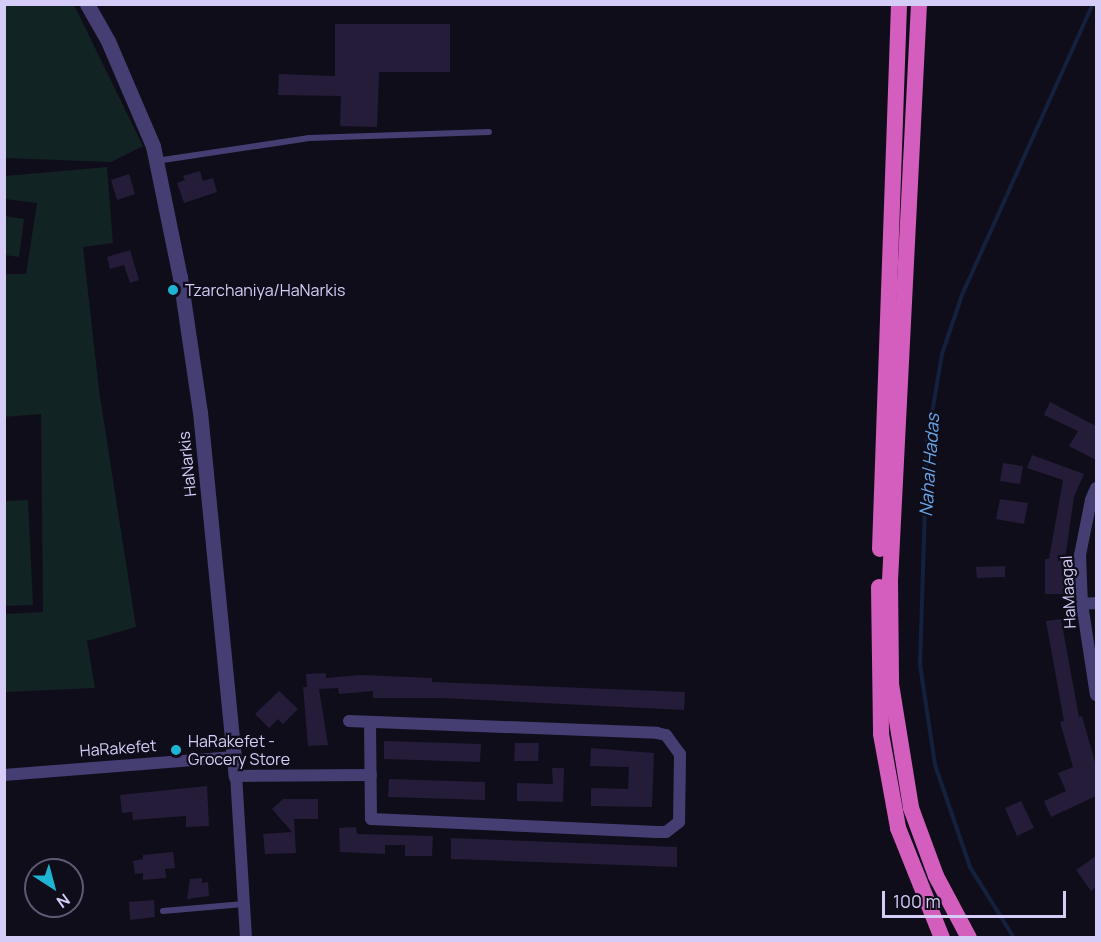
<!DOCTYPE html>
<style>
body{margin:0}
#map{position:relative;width:1101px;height:942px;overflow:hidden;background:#100d1a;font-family:Manrope,sans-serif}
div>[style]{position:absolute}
.green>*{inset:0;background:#112323}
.stream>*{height:4px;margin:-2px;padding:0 2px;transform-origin:2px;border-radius:2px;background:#14213d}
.building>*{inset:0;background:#241c39}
.service>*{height:6px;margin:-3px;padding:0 3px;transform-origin:3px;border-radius:3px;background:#443e73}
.minor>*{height:12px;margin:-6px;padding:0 6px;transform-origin:6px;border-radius:6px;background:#443e73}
.tertiary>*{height:15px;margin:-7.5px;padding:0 7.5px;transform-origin:7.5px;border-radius:7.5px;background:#443e73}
.trunk>*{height:16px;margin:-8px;padding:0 8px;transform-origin:8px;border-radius:8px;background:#d45ebe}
.dots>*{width:16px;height:16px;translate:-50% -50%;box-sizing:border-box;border:3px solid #100d1a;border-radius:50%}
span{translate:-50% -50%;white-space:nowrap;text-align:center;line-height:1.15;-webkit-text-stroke:4.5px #100d1a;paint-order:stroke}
.poi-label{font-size:16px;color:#d5cdf8}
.left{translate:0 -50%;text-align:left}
.street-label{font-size:16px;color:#d5cdf8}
.water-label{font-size:18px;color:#6aa6ea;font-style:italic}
.frame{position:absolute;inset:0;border:6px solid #d5cdf8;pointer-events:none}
.north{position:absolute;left:24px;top:858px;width:60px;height:60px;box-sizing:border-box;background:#100d1a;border:2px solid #5f5a73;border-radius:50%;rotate:144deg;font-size:16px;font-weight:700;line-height:24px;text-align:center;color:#d5cdf8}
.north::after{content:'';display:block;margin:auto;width:21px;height:27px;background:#1eb5d4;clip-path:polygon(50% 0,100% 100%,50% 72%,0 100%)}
.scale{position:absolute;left:882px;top:891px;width:184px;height:27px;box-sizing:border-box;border:3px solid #d5cdf8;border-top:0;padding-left:8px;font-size:18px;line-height:21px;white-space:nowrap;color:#d5cdf8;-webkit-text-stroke:4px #100d1a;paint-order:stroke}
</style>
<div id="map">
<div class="green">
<i style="clip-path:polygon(5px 4px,74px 5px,143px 146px,111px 162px,5px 158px)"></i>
<i style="clip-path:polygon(107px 167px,113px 243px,83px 247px,99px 390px,136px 627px,87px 641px,95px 688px,5px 692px,5px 614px,43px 612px,41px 414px,4px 417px,5px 274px,26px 274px,37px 203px,5px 199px,5px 176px)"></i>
<i style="clip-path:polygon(5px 216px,24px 219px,19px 257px,5px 255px)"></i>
<i style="clip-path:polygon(28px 500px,33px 605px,5px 606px,5px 501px)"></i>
</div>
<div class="stream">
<i style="left:1014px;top:938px;width:84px;rotate:-121.8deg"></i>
<i style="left:970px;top:867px;width:108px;rotate:-108.9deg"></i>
<i style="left:935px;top:765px;width:101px;rotate:-98.5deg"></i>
<i style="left:920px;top:665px;width:223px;rotate:-88.2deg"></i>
<i style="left:927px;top:442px;width:89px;rotate:-80.3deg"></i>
<i style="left:942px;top:354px;width:62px;rotate:-71.3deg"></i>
<i style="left:962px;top:295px;width:319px;rotate:-65.8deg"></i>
</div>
<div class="building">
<i style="clip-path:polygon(335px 24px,450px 24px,450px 72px,379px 72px,377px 127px,340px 126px,341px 96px,278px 95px,279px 74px,335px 76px)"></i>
<i style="clip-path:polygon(200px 171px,203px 181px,213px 178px,217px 192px,184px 203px,177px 183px,185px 180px,183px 176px)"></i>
<i style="clip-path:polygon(129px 174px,135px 194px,117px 200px,111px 180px)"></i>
<i style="clip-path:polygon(130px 250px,139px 280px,130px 283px,124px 265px,110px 269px,107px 257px)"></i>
<i style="clip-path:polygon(1050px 402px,1096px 426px,1096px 460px,1069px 446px,1078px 431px,1044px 415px)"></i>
<i style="clip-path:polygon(1032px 455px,1084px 474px,1074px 497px,1065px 559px,1068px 559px,1068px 594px,1045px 594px,1045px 559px,1049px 559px,1063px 480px,1027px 468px)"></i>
<i style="clip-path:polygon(1003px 463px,1023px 466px,1020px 484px,1000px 481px)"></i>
<i style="clip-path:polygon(1000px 499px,1028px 503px,1024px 524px,996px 519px)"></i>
<i style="clip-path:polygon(1005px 566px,1005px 577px,977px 578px,976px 567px)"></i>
<i style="clip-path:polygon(1061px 619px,1079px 717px,1082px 716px,1096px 766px,1096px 796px,1051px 817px,1044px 801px,1066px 791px,1058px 773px,1073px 767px,1060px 722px,1064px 721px,1046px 621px)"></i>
<i style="clip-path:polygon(326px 673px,326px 678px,361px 675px,432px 678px,432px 682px,685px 692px,684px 710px,442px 698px,373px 698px,373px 691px,339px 694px,338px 688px,319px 689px,328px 745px,308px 746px,303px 687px,307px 687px,306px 674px)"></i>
<i style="clip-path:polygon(279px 691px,298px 709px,283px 724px,278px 719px,269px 728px,255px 714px)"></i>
<i style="clip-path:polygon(384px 741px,481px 744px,480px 762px,384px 759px)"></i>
<i style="clip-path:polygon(515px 743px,539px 743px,538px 761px,514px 761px)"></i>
<i style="clip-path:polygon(591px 748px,654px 753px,652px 807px,591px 806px,591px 788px,628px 789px,629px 767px,590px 766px)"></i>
<i style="clip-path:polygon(552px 768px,564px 768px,563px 802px,517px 801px,517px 783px,553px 784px)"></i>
<i style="clip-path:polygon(389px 779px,485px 782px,485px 800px,388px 797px)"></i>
<i style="clip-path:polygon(207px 786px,209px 826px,186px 827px,186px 816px,133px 820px,132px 812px,122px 813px,120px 795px)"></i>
<i style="clip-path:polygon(283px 799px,318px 799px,318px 819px,294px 819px,296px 853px,265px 854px,263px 834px,292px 832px,272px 809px)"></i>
<i style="clip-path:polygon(1021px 801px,1034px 828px,1017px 836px,1005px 808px)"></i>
<i style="clip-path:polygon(356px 827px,357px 834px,433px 836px,432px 856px,405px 856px,405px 845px,385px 845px,385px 854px,340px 852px,339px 828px)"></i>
<i style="clip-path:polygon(451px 838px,677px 847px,677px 867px,451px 859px)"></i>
<i style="clip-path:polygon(173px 852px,175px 868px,165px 869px,166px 878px,143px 880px,143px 873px,135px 874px,133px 861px,143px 859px,143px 855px)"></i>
<i style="clip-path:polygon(1096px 856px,1096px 887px,1091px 891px,1076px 870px)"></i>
<i style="clip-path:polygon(202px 878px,202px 883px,208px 882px,209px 896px,187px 899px,190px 879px)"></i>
<i style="clip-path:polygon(154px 900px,155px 917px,130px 920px,129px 902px)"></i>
</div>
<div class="service">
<i style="left:156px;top:161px;width:155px;rotate:-8.5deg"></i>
<i style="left:309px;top:138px;width:180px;rotate:-1.9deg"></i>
<i style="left:163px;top:911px;width:81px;rotate:-4.9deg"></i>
</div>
<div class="minor">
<i style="left:1096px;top:488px;width:13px;rotate:113deg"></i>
<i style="left:1091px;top:500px;width:56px;rotate:101.3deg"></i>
<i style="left:1080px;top:555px;width:49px;rotate:87.7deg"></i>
<i style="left:1082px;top:604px;width:92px;rotate:81.3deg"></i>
<i style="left:1082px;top:604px;width:14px;rotate:-4deg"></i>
<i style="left:349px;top:721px;width:308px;rotate:2.2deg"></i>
<i style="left:657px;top:733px;width:9px;rotate:13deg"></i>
<i style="left:666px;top:735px;width:24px;rotate:54deg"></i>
<i style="left:680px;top:754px;width:68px;rotate:90.8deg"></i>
<i style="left:679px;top:822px;width:16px;rotate:142deg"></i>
<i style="left:666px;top:832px;width:9px;rotate:180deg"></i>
<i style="left:657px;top:832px;width:286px;rotate:-177.4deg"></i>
<i style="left:371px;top:819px;width:97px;rotate:-90.6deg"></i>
<i style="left:4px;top:775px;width:231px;rotate:-4.5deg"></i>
<i style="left:246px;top:938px;width:162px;rotate:-93.5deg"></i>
<i style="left:236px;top:776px;width:135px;rotate:-0.4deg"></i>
</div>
<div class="tertiary">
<i style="left:87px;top:4px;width:43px;rotate:60.4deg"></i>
<i style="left:108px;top:41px;width:114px;rotate:66.8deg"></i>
<i style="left:153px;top:146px;width:134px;rotate:78.4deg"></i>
<i style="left:180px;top:277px;width:136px;rotate:81.6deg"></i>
<i style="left:200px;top:412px;width:366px;rotate:84.4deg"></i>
</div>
<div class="trunk">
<i style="left:919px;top:4px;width:578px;rotate:92.88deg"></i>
<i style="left:890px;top:581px;width:103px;rotate:89.4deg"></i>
<i style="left:891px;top:684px;width:126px;rotate:80.8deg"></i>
<i style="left:911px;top:808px;width:72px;rotate:69.8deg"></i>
<i style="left:936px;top:876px;width:70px;rotate:62deg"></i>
<i style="left:880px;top:549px;width:545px;rotate:-88deg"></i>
<i style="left:879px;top:587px;width:147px;rotate:89.2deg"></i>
<i style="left:881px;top:734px;width:96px;rotate:79.7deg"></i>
<i style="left:898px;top:828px;width:118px;rotate:68.2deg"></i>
</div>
<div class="dots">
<i style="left:173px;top:290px;background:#1eb5d4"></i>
<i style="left:176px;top:750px;background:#1eb5d4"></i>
</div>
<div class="poi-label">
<span class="left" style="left:185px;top:290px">Tzarchaniya/HaNarkis</span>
<span class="left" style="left:188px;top:750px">HaRakefet -<br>Grocery Store</span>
</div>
<div class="street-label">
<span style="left:187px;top:464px;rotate:-96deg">HaNarkis</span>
<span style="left:1068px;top:592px;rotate:-93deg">HaMaagal</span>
<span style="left:118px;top:748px;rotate:-4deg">HaRakefet</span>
</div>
<div class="water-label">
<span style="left:929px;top:465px;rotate:-86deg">Nahal Hadas</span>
</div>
<div class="frame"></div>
<div class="north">N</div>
<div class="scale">100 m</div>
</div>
